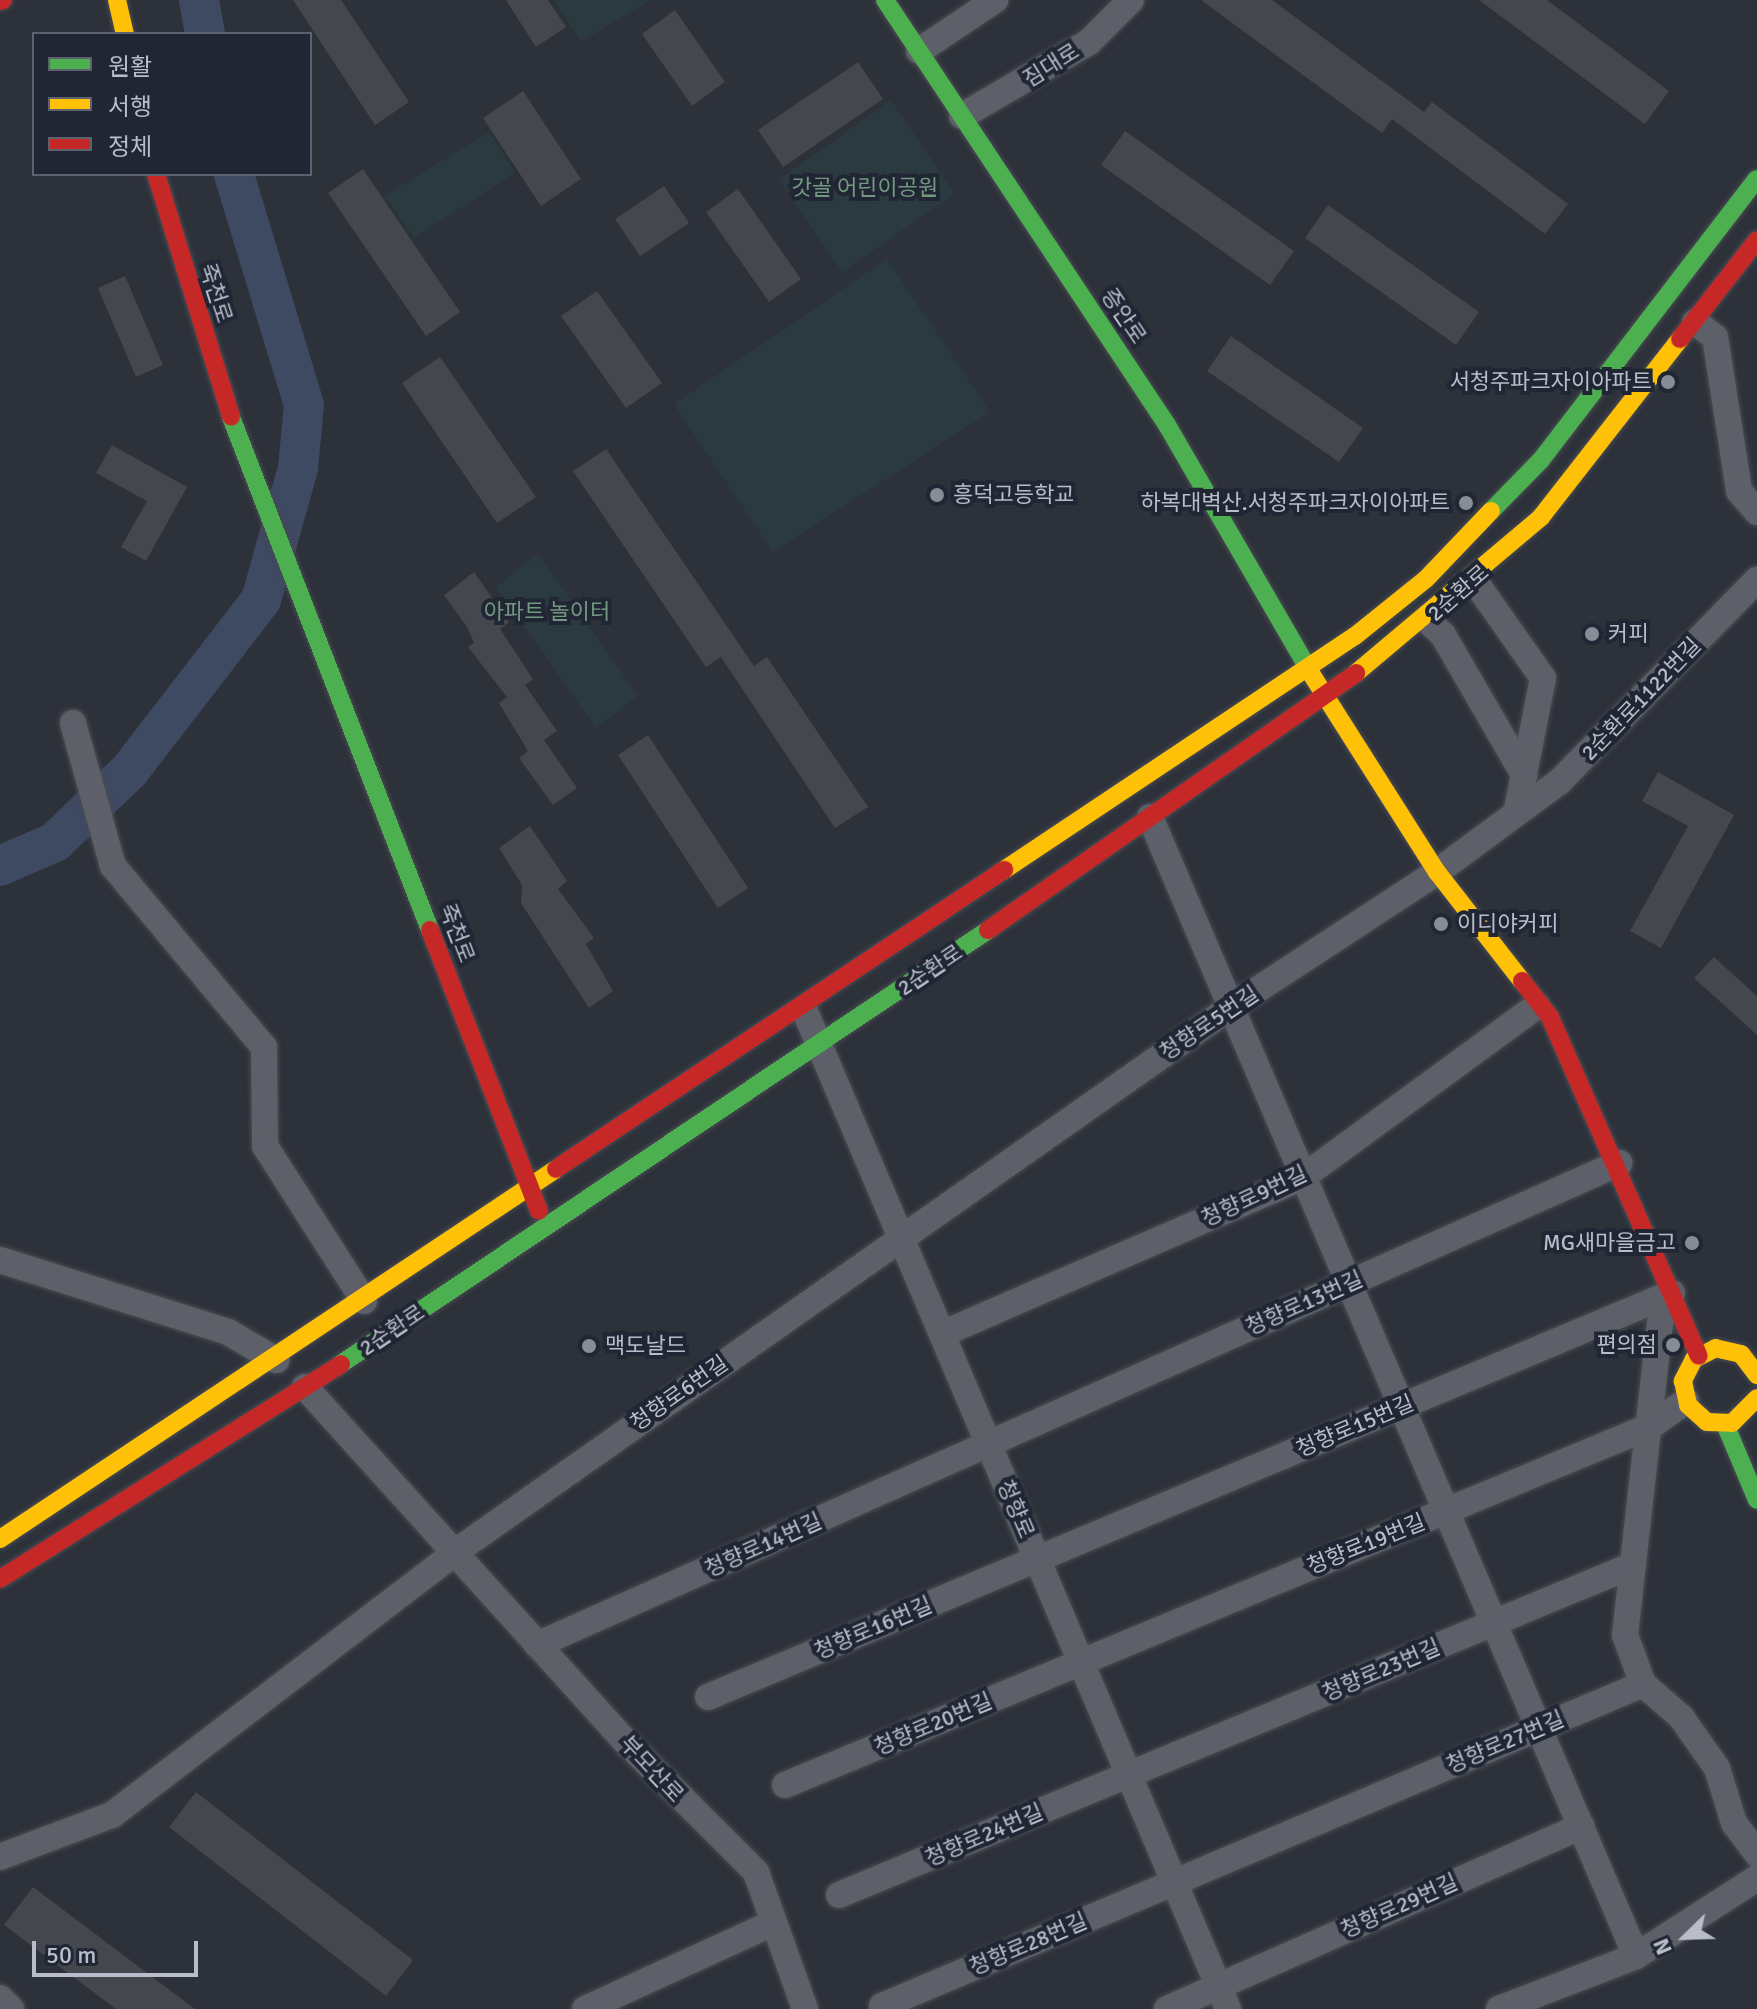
<!DOCTYPE html>
<meta charset="utf-8">
<style>
body{margin:0}
#map{position:relative;width:1757px;height:2009px;overflow:hidden;background:#2d313a;font-family:Signika,"Noto Sans KR",sans-serif}
div>[style]{position:absolute}
.green>*{inset:0;background:#2a3a3f}
.river>*{height:40px;margin:-20px;padding:0 20px;transform-origin:20px;border-radius:20px;background:#3e4962}
.building>*{inset:0;background:#44474e}
.roads{filter:drop-shadow(0 0 2px #494c52) drop-shadow(0 0 2px #494c52)}
.street>*{height:26px;margin:-13px;padding:0 13px;transform-origin:13px;border-radius:13px;background:#5d6068}
.fast>*{height:18px;margin:-9px;padding:0 9px;transform-origin:9px;border-radius:9px;background:#4caf50}
.slow>*{height:18px;margin:-9px;padding:0 9px;transform-origin:9px;border-radius:9px;background:#ffc107}
.jam>*{height:18px;margin:-9px;padding:0 9px;transform-origin:9px;border-radius:9px;background:#c62828}
.dots>*{width:22px;height:22px;translate:-50% -50%;box-sizing:border-box;border:4px solid #212634;border-radius:50%}
span{translate:-50% -50%;white-space:nowrap;text-align:center;line-height:1.15;-webkit-text-stroke:8px #212634;paint-order:stroke}
.street-label{font-size:22px;color:#b8bdc9}
.park-label{font-size:22px;color:#72987f}
.poi-label{font-size:22px;color:#b8bdc9}
.right{translate:-100% -50%;text-align:right}
.left{translate:0 -50%;text-align:left}
.legend{position:absolute;left:32px;top:32px;width:280px;height:144px;box-sizing:border-box;background:#212634;border:2px solid #5d6270;margin:0;padding:10px 14px;list-style:none;font-size:24px;color:#b8bdc9}
.legend li{display:flex;align-items:center;gap:16px;height:40px}
.legend b{width:40px;border:2px solid #5d6270}
.north{position:absolute;left:1645px;top:1897px;width:80px;height:80px;-webkit-text-stroke:6px #212634;paint-order:stroke;rotate:247deg;font-size:22px;font-weight:700;line-height:32px;text-align:center;color:#b8bdc9}
.north::after{content:'';display:block;margin:auto;width:28px;height:36px;background:#b8bdc9;clip-path:polygon(50% 0,100% 100%,50% 72%,0 100%)}
.scale{position:absolute;left:32px;top:1941px;width:166px;height:36px;box-sizing:border-box;border:4px solid #b8bdc9;border-top:0;padding-left:10px;font-size:24px;line-height:28px;white-space:nowrap;color:#b8bdc9;-webkit-text-stroke:6px #212634;paint-order:stroke}
</style>
<div id="map">
<div class="green">
<i style="clip-path:polygon(554px 0,651px 0,581px 42px)"></i>
<i style="clip-path:polygon(891px 100px,955px 194px,842px 272px,779px 180px)"></i>
<i style="clip-path:polygon(489px 132px,515px 173px,414px 238px,384px 196px)"></i>
<i style="clip-path:polygon(887px 259px,990px 412px,773px 552px,674px 404px)"></i>
<i style="clip-path:polygon(538px 553px,638px 696px,596px 728px,496px 587px)"></i>
</div>
<div class="river">
<i style="left:199px;top:0;width:35px;rotate:80deg"></i>
<i style="left:0;top:866px;width:60px;rotate:-23.6deg"></i>
<i style="left:55px;top:842px;width:104px;rotate:-43.8deg"></i>
<i style="left:130px;top:770px;width:215px;rotate:-52.4deg"></i>
<i style="left:261px;top:600px;width:137px;rotate:-74.3deg"></i>
<i style="left:298px;top:468px;width:63px;rotate:-84.6deg"></i>
<i style="left:304px;top:405px;width:241px;rotate:-106.9deg"></i>
</div>
<div class="building">
<i style="clip-path:polygon(293px 0,341px 0,409px 102px,375px 125px)"></i>
<i style="clip-path:polygon(506px 0,548px 0,566px 27px,536px 47px)"></i>
<i style="clip-path:polygon(1201px 0,1272px 0,1424px 112px,1432px 102px,1568px 204px,1545px 234px,1392px 119px,1382px 133px)"></i>
<i style="clip-path:polygon(1479px 0,1547px 0,1669px 91px,1645px 124px)"></i>
<i style="clip-path:polygon(675px 10px,725px 82px,692px 106px,642px 34px)"></i>
<i style="clip-path:polygon(858px 62px,883px 99px,783px 167px,758px 130px)"></i>
<i style="clip-path:polygon(523px 91px,581px 179px,541px 206px,483px 118px)"></i>
<i style="clip-path:polygon(1125px 131px,1294px 251px,1270px 285px,1101px 165px)"></i>
<i style="clip-path:polygon(363px 169px,460px 312px,426px 336px,328px 193px)"></i>
<i style="clip-path:polygon(664px 186px,689px 223px,640px 256px,615px 219px)"></i>
<i style="clip-path:polygon(738px 189px,801px 279px,769px 302px,706px 212px)"></i>
<i style="clip-path:polygon(1328px 205px,1479px 312px,1456px 345px,1305px 238px)"></i>
<i style="clip-path:polygon(125px 276px,163px 365px,136px 377px,98px 288px)"></i>
<i style="clip-path:polygon(597px 291px,662px 383px,626px 408px,561px 316px)"></i>
<i style="clip-path:polygon(1231px 336px,1363px 428px,1339px 462px,1207px 371px)"></i>
<i style="clip-path:polygon(440px 357px,536px 497px,497px 523px,402px 383px)"></i>
<i style="clip-path:polygon(112px 445px,187px 487px,146px 561px,121px 547px,147px 501px,96px 473px)"></i>
<i style="clip-path:polygon(606px 449px,754px 666px,767px 657px,868px 807px,835px 828px,721px 657px,706px 667px,573px 471px)"></i>
<i style="clip-path:polygon(474px 572px,509px 622px,500px 629px,533px 679px,525px 685px,557px 731px,544px 740px,577px 788px,553px 805px,519px 758px,528px 751px,499px 703px,507px 697px,468px 647px,474px 643px,467px 627px,444px 595px)"></i>
<i style="clip-path:polygon(648px 735px,748px 888px,718px 908px,618px 755px)"></i>
<i style="clip-path:polygon(1658px 772px,1734px 815px,1661px 948px,1630px 931px,1688px 826px,1642px 801px)"></i>
<i style="clip-path:polygon(530px 826px,567px 881px,558px 889px,594px 938px,586px 944px,613px 991px,589px 1008px,521px 903px,522px 885px,499px 848px)"></i>
<i style="clip-path:polygon(1714px 957px,1757px 996px,1757px 1035px,1694px 978px)"></i>
<i style="clip-path:polygon(196px 1792px,413px 1960px,386px 1996px,169px 1827px)"></i>
<i style="clip-path:polygon(33px 1887px,195px 2009px,116px 2009px,4px 1925px)"></i>
</div>
<div class="roads">
<div class="street">
<i style="left:919px;top:51px;width:92px;rotate:-33.9deg"></i>
<i style="left:962px;top:116px;width:147px;rotate:-30.2deg"></i>
<i style="left:1089px;top:42px;width:59px;rotate:-45deg"></i>
<i style="left:1695px;top:322px;width:25px;rotate:37deg"></i>
<i style="left:1715px;top:337px;width:156px;rotate:81.1deg"></i>
<i style="left:1739px;top:491px;width:28px;rotate:49deg"></i>
<i style="left:1474px;top:580px;width:120px;rotate:54.9deg"></i>
<i style="left:1543px;top:678px;width:134px;rotate:101.2deg"></i>
<i style="left:1427px;top:620px;width:22px;rotate:43deg"></i>
<i style="left:1443px;top:635px;width:162px;rotate:59.9deg"></i>
<i style="left:73px;top:723px;width:148px;rotate:74.4deg"></i>
<i style="left:113px;top:866px;width:236px;rotate:50.2deg"></i>
<i style="left:264px;top:1047px;width:99px;rotate:89.4deg"></i>
<i style="left:265px;top:1146px;width:184px;rotate:57.4deg"></i>
<i style="left:1150px;top:817px;width:1238px;rotate:66.89deg"></i>
<i style="left:804px;top:1009px;width:1086px;rotate:67.02deg"></i>
<i style="left:0;top:1260px;width:239px;rotate:17.5deg"></i>
<i style="left:228px;top:1332px;width:56px;rotate:30.3deg"></i>
<i style="left:1672px;top:1293px;width:32px;rotate:112deg"></i>
<i style="left:1660px;top:1323px;width:314px;rotate:96.4deg"></i>
<i style="left:1625px;top:1635px;width:52px;rotate:69.8deg"></i>
<i style="left:1643px;top:1684px;width:50px;rotate:41deg"></i>
<i style="left:1681px;top:1717px;width:62px;rotate:54.8deg"></i>
<i style="left:1717px;top:1768px;width:58px;rotate:72.8deg"></i>
<i style="left:1734px;top:1823px;width:39px;rotate:53deg"></i>
<i style="left:942px;top:1334px;width:394px;rotate:-23.5deg"></i>
<i style="left:1303px;top:1177px;width:290px;rotate:-36.2deg"></i>
<i style="left:305px;top:1387px;width:480px;rotate:47.9deg"></i>
<i style="left:627px;top:1743px;width:182px;rotate:45deg"></i>
<i style="left:756px;top:1872px;width:145px;rotate:70.3deg"></i>
<i style="left:537px;top:1645px;width:1185px;rotate:-24.01deg"></i>
<i style="left:708px;top:1697px;width:1045px;rotate:-22.74deg"></i>
<i style="left:785px;top:1785px;width:937px;rotate:-22.52deg"></i>
<i style="left:1651px;top:1426px;width:43px;rotate:-35.5deg"></i>
<i style="left:0;top:1857px;width:120px;rotate:-20.6deg"></i>
<i style="left:112px;top:1815px;width:436px;rotate:-37.4deg"></i>
<i style="left:458px;top:1550px;width:945px;rotate:-35.09deg"></i>
<i style="left:1231px;top:1007px;width:246px;rotate:-33.2deg"></i>
<i style="left:1437px;top:872px;width:152px;rotate:-36.4deg"></i>
<i style="left:1559px;top:782px;width:283px;rotate:-45.6deg"></i>
<i style="left:839px;top:1895px;width:860px;rotate:-22.57deg"></i>
<i style="left:0;top:1998px;width:16px;rotate:45deg"></i>
<i style="left:882px;top:2006px;width:826px;rotate:-22.93deg"></i>
<i style="left:585px;top:2009px;width:207px;rotate:-24.6deg"></i>
<i style="left:1167px;top:2009px;width:453px;rotate:-23.8deg"></i>
<i style="left:1499px;top:2009px;width:147px;rotate:-21.1deg"></i>
<i style="left:1636px;top:1956px;width:144px;rotate:-32.8deg"></i>
</div>
<div class="fast">
<i style="left:885px;top:0;width:510px;rotate:56.43deg"></i>
<i style="left:1167px;top:425px;width:285px;rotate:59.9deg"></i>
<i style="left:231px;top:417px;width:550px;rotate:68.8deg"></i>
<i style="left:1491px;top:511px;width:71px;rotate:-45.6deg"></i>
<i style="left:1541px;top:460px;width:354px;rotate:-52.5deg"></i>
<i style="left:341px;top:1364px;width:779px;rotate:-33.85deg"></i>
<i style="left:1725px;top:1424px;width:82px;rotate:67.2deg"></i>
</div>
<div class="slow">
<i style="left:117px;top:0;width:35px;rotate:77deg"></i>
<i style="left:1310px;top:672px;width:237px;rotate:57.6deg"></i>
<i style="left:1437px;top:872px;width:138px;rotate:52.1deg"></i>
<i style="left:1356px;top:673px;width:242px;rotate:-40.1deg"></i>
<i style="left:1541px;top:517px;width:226px;rotate:-52deg"></i>
<i style="left:1004px;top:870px;width:422px;rotate:-33.7deg"></i>
<i style="left:1355px;top:636px;width:91px;rotate:-38.8deg"></i>
<i style="left:1426px;top:579px;width:94px;rotate:-46.3deg"></i>
<i style="left:1757px;top:1375px;width:26px;rotate:-127deg"></i>
<i style="left:1741px;top:1354px;width:26px;rotate:-167deg"></i>
<i style="left:1716px;top:1348px;width:25px;rotate:153deg"></i>
<i style="left:1694px;top:1359px;width:25px;rotate:117deg"></i>
<i style="left:1683px;top:1381px;width:25px;rotate:78deg"></i>
<i style="left:1688px;top:1405px;width:25px;rotate:42deg"></i>
<i style="left:1707px;top:1422px;width:25px;rotate:2deg"></i>
<i style="left:1732px;top:1423px;width:35px;rotate:-45deg"></i>
<i style="left:0;top:1539px;width:668px;rotate:-33.64deg"></i>
</div>
<div class="jam">
<i style="left:0;top:1px;width:3px;rotate:-18deg"></i>
<i style="left:156px;top:174px;width:254px;rotate:72.8deg"></i>
<i style="left:1680px;top:339px;width:125px;rotate:-52.1deg"></i>
<i style="left:430px;top:930px;width:301px;rotate:68.8deg"></i>
<i style="left:988px;top:930px;width:449px;rotate:-34.9deg"></i>
<i style="left:1522px;top:981px;width:46px;rotate:52.1deg"></i>
<i style="left:1550px;top:1017px;width:370px;rotate:66.3deg"></i>
<i style="left:556px;top:1169px;width:539px;rotate:-33.72deg"></i>
<i style="left:0;top:1579px;width:403px;rotate:-32.2deg"></i>
</div>
</div>
<div class="dots">
<i style="left:1668px;top:382px;background:#878c97"></i>
<i style="left:937px;top:495px;background:#878c97"></i>
<i style="left:1466px;top:503px;background:#878c97"></i>
<i style="left:1592px;top:634px;background:#878c97"></i>
<i style="left:1441px;top:924px;background:#878c97"></i>
<i style="left:1692px;top:1243px;background:#878c97"></i>
<i style="left:1673px;top:1345px;background:#878c97"></i>
<i style="left:589px;top:1346px;background:#878c97"></i>
</div>
<div class="street-label">
<span style="left:1051px;top:65px;rotate:-32deg">짐대로</span>
<span style="left:216px;top:293px;rotate:72deg">죽천로</span>
<span style="left:1124px;top:316px;rotate:56deg">증안로</span>
<span style="left:1458px;top:593px;rotate:-41deg">2순환로</span>
<span style="left:1641px;top:699px;rotate:-46deg">2순환로1122번길</span>
<span style="left:457px;top:933px;rotate:69deg">죽천로</span>
<span style="left:930px;top:970px;rotate:-34deg">2순환로</span>
<span style="left:1209px;top:1023px;rotate:-34deg">청향로5번길</span>
<span style="left:1254px;top:1196px;rotate:-25deg">청향로9번길</span>
<span style="left:1304px;top:1303px;rotate:-24deg">청향로13번길</span>
<span style="left:392px;top:1330px;rotate:-34deg">2순환로</span>
<span style="left:679px;top:1393px;rotate:-35deg">청향로6번길</span>
<span style="left:1355px;top:1426px;rotate:-23deg">청향로15번길</span>
<span style="left:1016px;top:1509px;rotate:67deg">청향로</span>
<span style="left:1366px;top:1544px;rotate:-22deg">청향로19번길</span>
<span style="left:763px;top:1545px;rotate:-24deg">청향로14번길</span>
<span style="left:873px;top:1628px;rotate:-23deg">청향로16번길</span>
<span style="left:1381px;top:1670px;rotate:-23deg">청향로23번길</span>
<span style="left:933px;top:1724px;rotate:-23deg">청향로20번길</span>
<span style="left:1505px;top:1742px;rotate:-23deg">청향로27번길</span>
<span style="left:652px;top:1769px;rotate:47deg">부모산로</span>
<span style="left:984px;top:1835px;rotate:-23deg">청향로24번길</span>
<span style="left:1399px;top:1906px;rotate:-24deg">청향로29번길</span>
<span style="left:1028px;top:1944px;rotate:-23deg">청향로28번길</span>
</div>
<div class="park-label">
<span style="left:865px;top:188px">갓골 어린이공원</span>
<span style="left:547px;top:612px">아파트 놀이터</span>
</div>
<div class="poi-label">
<span class="right" style="left:1652px;top:382px">서청주파크자이아파트</span>
<span class="left" style="left:953px;top:495px">흥덕고등학교</span>
<span class="right" style="left:1450px;top:503px">하복대벽산.서청주파크자이아파트</span>
<span class="left" style="left:1608px;top:634px">커피</span>
<span class="left" style="left:1457px;top:924px">이디야커피</span>
<span class="right" style="left:1676px;top:1243px">MG새마을금고</span>
<span class="right" style="left:1657px;top:1345px">편의점</span>
<span class="left" style="left:605px;top:1346px">맥도날드</span>
</div>
<ul class="legend">
<li><b style="height:10px;background:#4caf50"></b>원활</li>
<li><b style="height:10px;background:#ffc107"></b>서행</li>
<li><b style="height:10px;background:#c62828"></b>정체</li>
</ul>
<div class="north">N</div>
<div class="scale">50 m</div>
</div>
